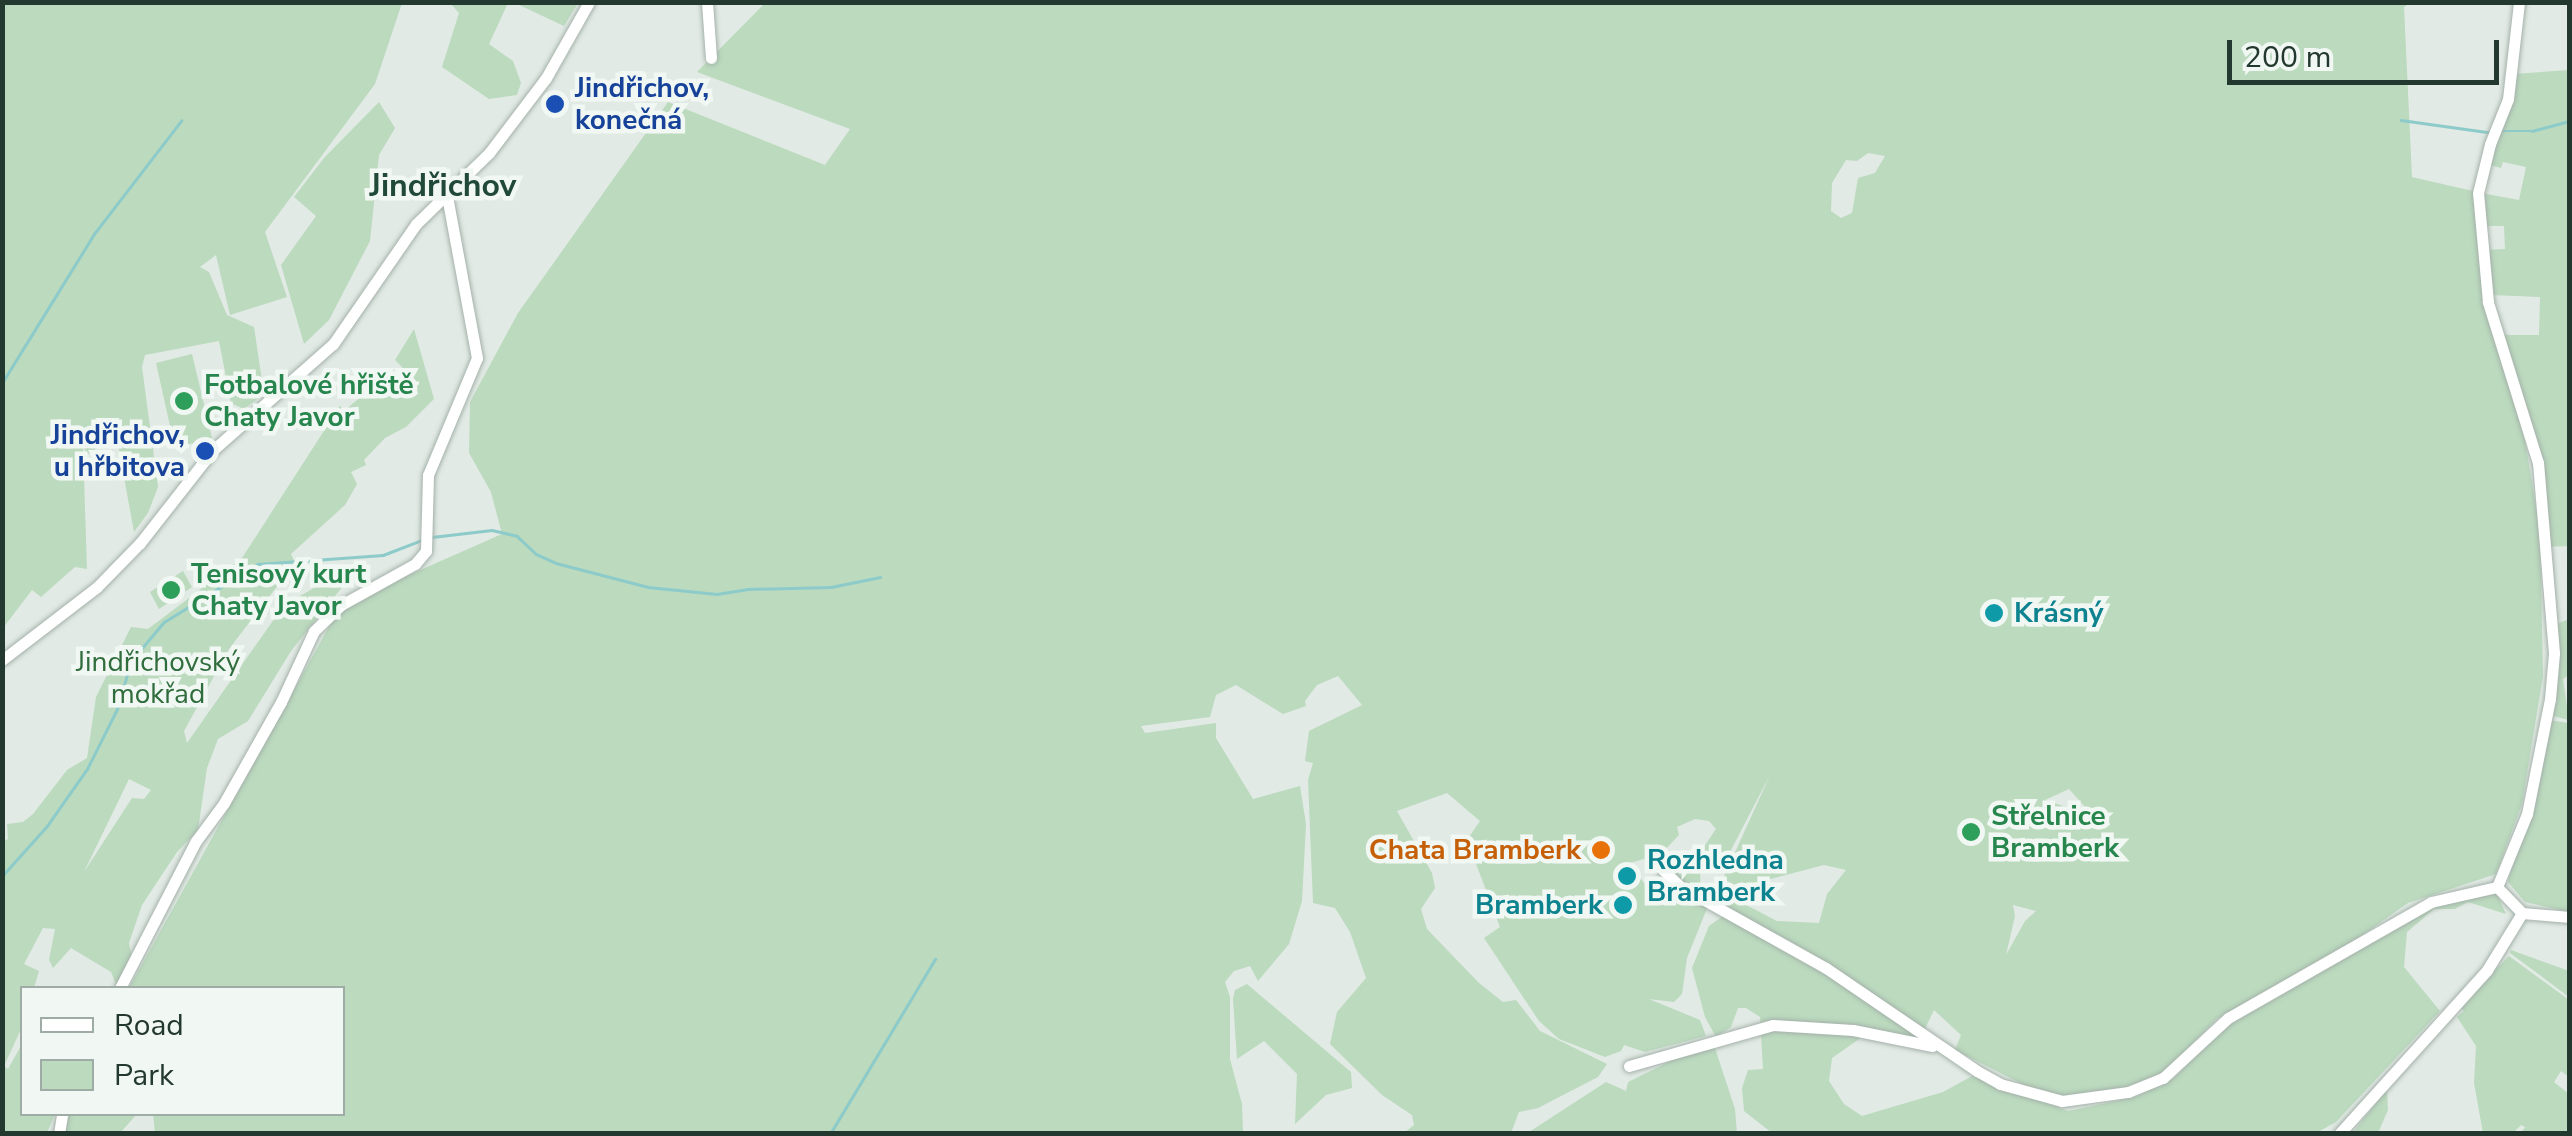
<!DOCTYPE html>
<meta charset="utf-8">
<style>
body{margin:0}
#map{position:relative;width:2572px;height:1136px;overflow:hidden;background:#e1eae4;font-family:"Nunito Sans",sans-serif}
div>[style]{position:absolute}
.green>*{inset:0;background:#bbdabe}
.stream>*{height:2.5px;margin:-1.25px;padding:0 1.25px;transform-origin:1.25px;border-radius:1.25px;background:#8dcbca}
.roads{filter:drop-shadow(0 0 2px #a4b1aa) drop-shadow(0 0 2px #a4b1aa)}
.minor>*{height:11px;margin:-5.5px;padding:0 5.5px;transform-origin:5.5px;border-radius:5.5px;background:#fff}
.dots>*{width:28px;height:28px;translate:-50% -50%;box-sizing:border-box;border:5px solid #f1f7f3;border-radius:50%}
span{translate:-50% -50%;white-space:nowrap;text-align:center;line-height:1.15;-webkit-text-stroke:9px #f1f7f3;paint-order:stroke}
.transit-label{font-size:28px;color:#164399;font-weight:700}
.left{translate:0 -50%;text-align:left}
.right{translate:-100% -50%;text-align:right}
.leisure-label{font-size:28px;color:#27864d;font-weight:700}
.culture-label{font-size:28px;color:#0d838f;font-weight:700}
.park-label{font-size:28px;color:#306d3d}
.food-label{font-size:28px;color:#c56008;font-weight:700}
.quarter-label{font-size:32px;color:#204938;font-weight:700}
.frame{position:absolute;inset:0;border:5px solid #23392f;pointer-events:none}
.legend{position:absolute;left:20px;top:986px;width:325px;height:130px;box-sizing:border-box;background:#f1f7f3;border:2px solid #9faba5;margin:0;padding:12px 18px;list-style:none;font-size:30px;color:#23392f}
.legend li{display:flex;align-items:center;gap:20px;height:50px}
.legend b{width:50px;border:2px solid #9faba5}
.scale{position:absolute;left:2227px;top:40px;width:272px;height:45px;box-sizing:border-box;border:5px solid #23392f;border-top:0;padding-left:12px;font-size:30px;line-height:35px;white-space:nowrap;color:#23392f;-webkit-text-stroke:8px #f1f7f3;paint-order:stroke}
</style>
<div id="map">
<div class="green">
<i style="clip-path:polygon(3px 2px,402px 3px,375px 84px,265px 232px,287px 297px,230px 315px,216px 255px,200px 267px,209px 272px,227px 315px,254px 327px,264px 394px,244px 409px,231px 403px,219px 341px,145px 355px,142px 367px,158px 487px,148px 513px,134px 532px,116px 433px,89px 454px,83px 448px,87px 569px,75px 567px,41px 597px,32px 590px,3px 628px)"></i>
<i style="clip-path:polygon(450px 3px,508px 3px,489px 44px,513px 61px,521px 83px,517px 95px,489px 99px,442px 67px,459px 13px)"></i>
<i style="clip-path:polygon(515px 3px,578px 3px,564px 26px)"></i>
<i style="clip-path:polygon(evenodd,765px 3px,2410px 3px,2404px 7px,2412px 177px,2477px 192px,2483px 288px,2525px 441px,2540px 531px,2543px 676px,2522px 804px,2496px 874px,2408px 903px,2351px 943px,2218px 1018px,2166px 1070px,2134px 1088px,2065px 1100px,2026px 1086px,1955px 1050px,1961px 1035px,1934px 1010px,1924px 1031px,1725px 907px,1722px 898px,1727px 895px,1777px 921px,1819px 923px,1827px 894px,1846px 870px,1824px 865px,1740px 887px,1723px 879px,1770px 775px,1719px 873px,1705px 868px,1700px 874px,1701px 893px,1684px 885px,1670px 868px,1674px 864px,1685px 870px,1699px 854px,1716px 829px,1709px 821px,1695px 819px,1677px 827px,1679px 835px,1661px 854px,1630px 863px,1644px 883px,1683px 891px,1708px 906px,1687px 958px,1682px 994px,1674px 1002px,1649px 999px,1700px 1020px,1706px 1036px,1645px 1052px,1624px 1045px,1621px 1051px,1605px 1057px,1559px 1039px,1539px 1021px,1484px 938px,1500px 927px,1467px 840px,1480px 821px,1447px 793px,1397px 811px,1432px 873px,1435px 888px,1421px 909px,1427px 929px,1479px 983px,1503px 1002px,1516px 1000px,1540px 1031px,1607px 1064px,1598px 1077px,1538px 1108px,1519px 1112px,1511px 1133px,1404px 1133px,1414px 1125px,1412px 1115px,1382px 1095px,1330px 1044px,1337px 1012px,1366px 978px,1350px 932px,1335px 908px,1313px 903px,1308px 780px,1313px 763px,1305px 761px,1309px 731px,1362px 705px,1338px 676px,1317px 685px,1305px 701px,1306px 706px,1283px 714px,1236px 685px,1216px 695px,1210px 717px,1141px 726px,1145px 733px,1216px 723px,1216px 738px,1253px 799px,1300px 786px,1306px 824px,1302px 901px,1289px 944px,1258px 981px,1250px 966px,1234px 971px,1225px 982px,1230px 997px,1230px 1059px,1242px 1104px,1243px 1133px,155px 1133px,153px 1114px,342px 1114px,342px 988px,129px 988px,341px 605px,502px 534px,491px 492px,469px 453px,470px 402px,518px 313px,668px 102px,825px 165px,850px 129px,697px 72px,765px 3px,1868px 153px,1885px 156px,1875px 173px,1858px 178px,1852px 213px,1841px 218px,1831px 211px,1832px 183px,1846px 160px,1857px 161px,1868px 153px,765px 3px,2069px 789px,2086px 808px,2088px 814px,2045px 800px,2069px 789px,765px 3px,2013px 905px,2036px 911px,2025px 921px,2006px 955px,2015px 916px,2013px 905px)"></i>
<i style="clip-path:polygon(2569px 70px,2569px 546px,2545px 547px,2543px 465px,2502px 335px,2539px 335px,2540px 297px,2491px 295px,2486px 250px,2505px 249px,2504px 226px,2484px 226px,2481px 193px,2519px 200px,2526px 167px,2503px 162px,2501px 168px,2486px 164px,2514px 74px)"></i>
<i style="clip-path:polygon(379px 102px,395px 128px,379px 155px,370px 241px,329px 320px,304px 344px,281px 265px,316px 216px,294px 197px,324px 158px)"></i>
<i style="clip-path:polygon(evenodd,414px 329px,434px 399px,406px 427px,385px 438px,364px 460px,366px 465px,351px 472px,357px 484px,345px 505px,291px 554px,295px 563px,229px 649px,184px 731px,187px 743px,284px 605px,330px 579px,347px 581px,291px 651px,248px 721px,218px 739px,207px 768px,198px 830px,177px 852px,142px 905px,129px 943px,132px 958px,117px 987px,111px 972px,71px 948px,53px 968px,49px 960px,55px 929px,43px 928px,24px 964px,39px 971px,34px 988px,22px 988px,22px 1027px,4px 1066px,8px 1069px,22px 1044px,22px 1114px,55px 1114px,47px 1133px,3px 1133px,2px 842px,8px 839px,7px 824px,23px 822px,33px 814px,67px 770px,87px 758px,96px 697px,131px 627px,148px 629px,242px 558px,340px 406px,345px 410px,375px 385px,390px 383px,402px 367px,395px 360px,414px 329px,129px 779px,151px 790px,144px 799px,132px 798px,84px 872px,129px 779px)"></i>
<i style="clip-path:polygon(192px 354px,212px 438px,175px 448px,156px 363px)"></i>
<i style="clip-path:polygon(183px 571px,192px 587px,159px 609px,150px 592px)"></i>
<i style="clip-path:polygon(2569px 619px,2569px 675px,2563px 679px,2569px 720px,2553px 716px,2557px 624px)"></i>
<i style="clip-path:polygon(2548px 720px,2569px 723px,2569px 912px,2525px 902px,2508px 882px)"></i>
<i style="clip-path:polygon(2496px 892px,2506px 914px,2468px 902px,2455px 909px,2434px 909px,2407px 932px,2404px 967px,2440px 1011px,2336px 1122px,2316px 1133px,1772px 1133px,1744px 1111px,1742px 1088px,1748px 1070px,1763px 1069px,1760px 1017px,1746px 1008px,1738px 1008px,1731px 1027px,1716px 1037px,1705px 1017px,1692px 968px,1709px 926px,1723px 916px,1783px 946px,1926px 1038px,1865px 1035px,1832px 1058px,1829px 1081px,1844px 1104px,1862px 1116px,1943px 1092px,1974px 1075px,2068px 1111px,2135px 1097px,2174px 1078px,2226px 1026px,2269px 996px,2415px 913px,2447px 901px)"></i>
<i style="clip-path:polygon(2511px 950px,2569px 971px,2569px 997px,2510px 953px)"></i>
<i style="clip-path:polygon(2509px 956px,2569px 1000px,2569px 1077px,2561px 1071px,2554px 1082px,2569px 1094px,2569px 1133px,2521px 1133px,2525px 1127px,2521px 1125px,2513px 1133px,2483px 1133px,2474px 1083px,2476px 1046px,2457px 1017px,2464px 1011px,2459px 1007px)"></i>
<i style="clip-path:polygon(1247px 984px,1351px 1072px,1352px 1088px,1326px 1095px,1295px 1124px,1297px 1074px,1264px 1041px,1237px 1059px,1233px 999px,1235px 990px)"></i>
<i style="clip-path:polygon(1703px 1045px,1714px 1045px,1735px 1109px,1737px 1133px,1526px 1134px,1606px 1082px,1626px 1091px,1628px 1082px)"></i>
<i style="clip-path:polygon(2387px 1089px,2388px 1110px,2378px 1133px,2352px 1134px)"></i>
<i style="clip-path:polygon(69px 1114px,137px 1114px,120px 1133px,64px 1134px)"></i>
</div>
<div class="stream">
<i style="left:2401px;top:120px;width:88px;rotate:7.9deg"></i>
<i style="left:2501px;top:131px;width:31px"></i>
<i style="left:2532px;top:131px;width:39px;rotate:-15deg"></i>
<i style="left:2px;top:383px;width:175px;rotate:-58.3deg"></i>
<i style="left:94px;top:234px;width:143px;rotate:-52.4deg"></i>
<i style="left:432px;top:537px;width:60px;rotate:-6.7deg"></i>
<i style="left:492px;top:530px;width:26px;rotate:13deg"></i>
<i style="left:517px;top:536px;width:26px;rotate:43deg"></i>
<i style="left:536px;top:554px;width:22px;rotate:24deg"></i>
<i style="left:556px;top:563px;width:95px;rotate:14.6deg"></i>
<i style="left:648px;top:587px;width:69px;rotate:5.8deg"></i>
<i style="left:717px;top:594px;width:31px;rotate:-9deg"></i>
<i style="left:748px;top:589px;width:83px;rotate:-1.4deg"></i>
<i style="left:831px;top:587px;width:50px;rotate:-11.5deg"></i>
<i style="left:2px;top:876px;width:67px;rotate:-48deg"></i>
<i style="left:47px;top:826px;width:70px;rotate:-54.9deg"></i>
<i style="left:87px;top:769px;width:67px;rotate:-63.4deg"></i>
<i style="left:117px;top:709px;width:50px;rotate:-73.7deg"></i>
<i style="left:131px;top:661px;width:51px;rotate:-49.8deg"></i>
<i style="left:164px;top:622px;width:110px;rotate:-31.7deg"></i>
<i style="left:258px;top:564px;width:125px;rotate:-4.1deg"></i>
<i style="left:383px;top:555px;width:40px;rotate:-21deg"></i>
<i style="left:830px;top:1134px;width:204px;rotate:-59deg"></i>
</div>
<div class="roads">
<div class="minor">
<i style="left:707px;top:2px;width:56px;rotate:85.9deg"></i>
<i style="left:2px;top:660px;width:120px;rotate:-37.5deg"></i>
<i style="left:97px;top:587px;width:62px;rotate:-45.7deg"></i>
<i style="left:140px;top:543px;width:118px;rotate:-51.9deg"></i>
<i style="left:213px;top:450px;width:160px;rotate:-41.5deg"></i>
<i style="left:333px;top:344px;width:146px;rotate:-55.3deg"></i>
<i style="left:416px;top:224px;width:102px;rotate:-44.2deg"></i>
<i style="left:489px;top:153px;width:94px;rotate:-52.8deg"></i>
<i style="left:546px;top:78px;width:87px;rotate:-60.5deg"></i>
<i style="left:1660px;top:867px;width:29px;rotate:44deg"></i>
<i style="left:1681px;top:887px;width:166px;rotate:29.2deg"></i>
<i style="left:1826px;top:968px;width:183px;rotate:34.3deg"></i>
<i style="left:1977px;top:1071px;width:26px;rotate:29deg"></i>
<i style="left:2000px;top:1084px;width:64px;rotate:15.3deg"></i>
<i style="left:2062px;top:1101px;width:67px;rotate:-7.8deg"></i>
<i style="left:2128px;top:1092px;width:38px;rotate:-22deg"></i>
<i style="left:2163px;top:1078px;width:88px;rotate:-42.7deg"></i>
<i style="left:2228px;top:1018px;width:234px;rotate:-29.7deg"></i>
<i style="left:2431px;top:902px;width:68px;rotate:-12.8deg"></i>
<i style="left:2497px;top:887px;width:36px;rotate:46deg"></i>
<i style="left:2497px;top:887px;width:79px;rotate:-67.7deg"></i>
<i style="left:2527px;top:814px;width:117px;rotate:-78.7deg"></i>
<i style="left:2550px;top:699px;width:46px;rotate:-85deg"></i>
<i style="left:2554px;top:653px;width:191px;rotate:-94.8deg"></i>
<i style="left:2538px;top:463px;width:169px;rotate:-107.3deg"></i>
<i style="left:2488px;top:302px;width:109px;rotate:-95.2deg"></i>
<i style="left:2478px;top:193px;width:50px;rotate:-76.2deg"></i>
<i style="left:2490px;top:144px;width:48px;rotate:-68.2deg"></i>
<i style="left:2508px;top:99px;width:98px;rotate:-83.5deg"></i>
<i style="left:2522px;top:913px;width:48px;rotate:4.8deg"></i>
<i style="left:120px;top:988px;width:165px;rotate:-62.7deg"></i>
<i style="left:196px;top:841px;width:47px;rotate:-53.6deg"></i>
<i style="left:224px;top:803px;width:116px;rotate:-60.6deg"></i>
<i style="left:281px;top:702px;width:78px;rotate:-65.1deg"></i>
<i style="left:314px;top:631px;width:37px;rotate:-44deg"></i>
<i style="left:341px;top:605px;width:85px;rotate:-29deg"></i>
<i style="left:415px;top:564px;width:17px;rotate:-50deg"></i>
<i style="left:426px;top:551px;width:76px;rotate:-88.5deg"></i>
<i style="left:428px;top:475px;width:127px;rotate:-67.3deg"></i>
<i style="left:477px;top:358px;width:171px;rotate:-100.5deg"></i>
<i style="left:1629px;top:1066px;width:150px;rotate:-15.9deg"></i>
<i style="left:1773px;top:1025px;width:80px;rotate:3.6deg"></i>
<i style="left:1853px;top:1030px;width:81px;rotate:11.4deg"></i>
<i style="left:59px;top:1134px;width:20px;rotate:-81deg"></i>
<i style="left:2339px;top:1134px;width:221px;rotate:-47.9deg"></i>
<i style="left:2487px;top:970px;width:67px;rotate:-58.4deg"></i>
</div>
</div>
<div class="dots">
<i style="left:555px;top:104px;background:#1a4fb4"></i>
<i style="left:184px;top:401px;background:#2e9e5b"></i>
<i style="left:205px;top:451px;background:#1a4fb4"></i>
<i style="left:171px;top:590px;background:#2e9e5b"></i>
<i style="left:1994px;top:613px;background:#0f9aa8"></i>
<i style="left:1971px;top:832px;background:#2e9e5b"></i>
<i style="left:1601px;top:850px;background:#e8710a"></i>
<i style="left:1627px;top:876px;background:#0f9aa8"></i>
<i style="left:1623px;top:905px;background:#0f9aa8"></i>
</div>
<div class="transit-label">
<span class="left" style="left:575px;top:104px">Jindřichov,<br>konečná</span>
<span class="right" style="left:185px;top:451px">Jindřichov,<br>u hřbitova</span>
</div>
<div class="leisure-label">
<span class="left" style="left:204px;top:401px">Fotbalové hřiště<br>Chaty Javor</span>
<span class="left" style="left:191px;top:590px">Tenisový kurt<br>Chaty Javor</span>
<span class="left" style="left:1991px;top:832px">Střelnice<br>Bramberk</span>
</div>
<div class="culture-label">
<span class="left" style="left:2014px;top:613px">Krásný</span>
<span class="left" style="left:1647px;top:876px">Rozhledna<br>Bramberk</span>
<span class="right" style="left:1603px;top:905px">Bramberk</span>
</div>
<div class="park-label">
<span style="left:158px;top:678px">Jindřichovský<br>mokřad</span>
</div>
<div class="food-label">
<span class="right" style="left:1581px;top:850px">Chata Bramberk</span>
</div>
<div class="quarter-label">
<span style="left:443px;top:186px">Jindřichov</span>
</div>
<div class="frame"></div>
<ul class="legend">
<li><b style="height:12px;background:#fff"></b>Road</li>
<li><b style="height:28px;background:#bbdabe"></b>Park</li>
</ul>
<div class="scale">200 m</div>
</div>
